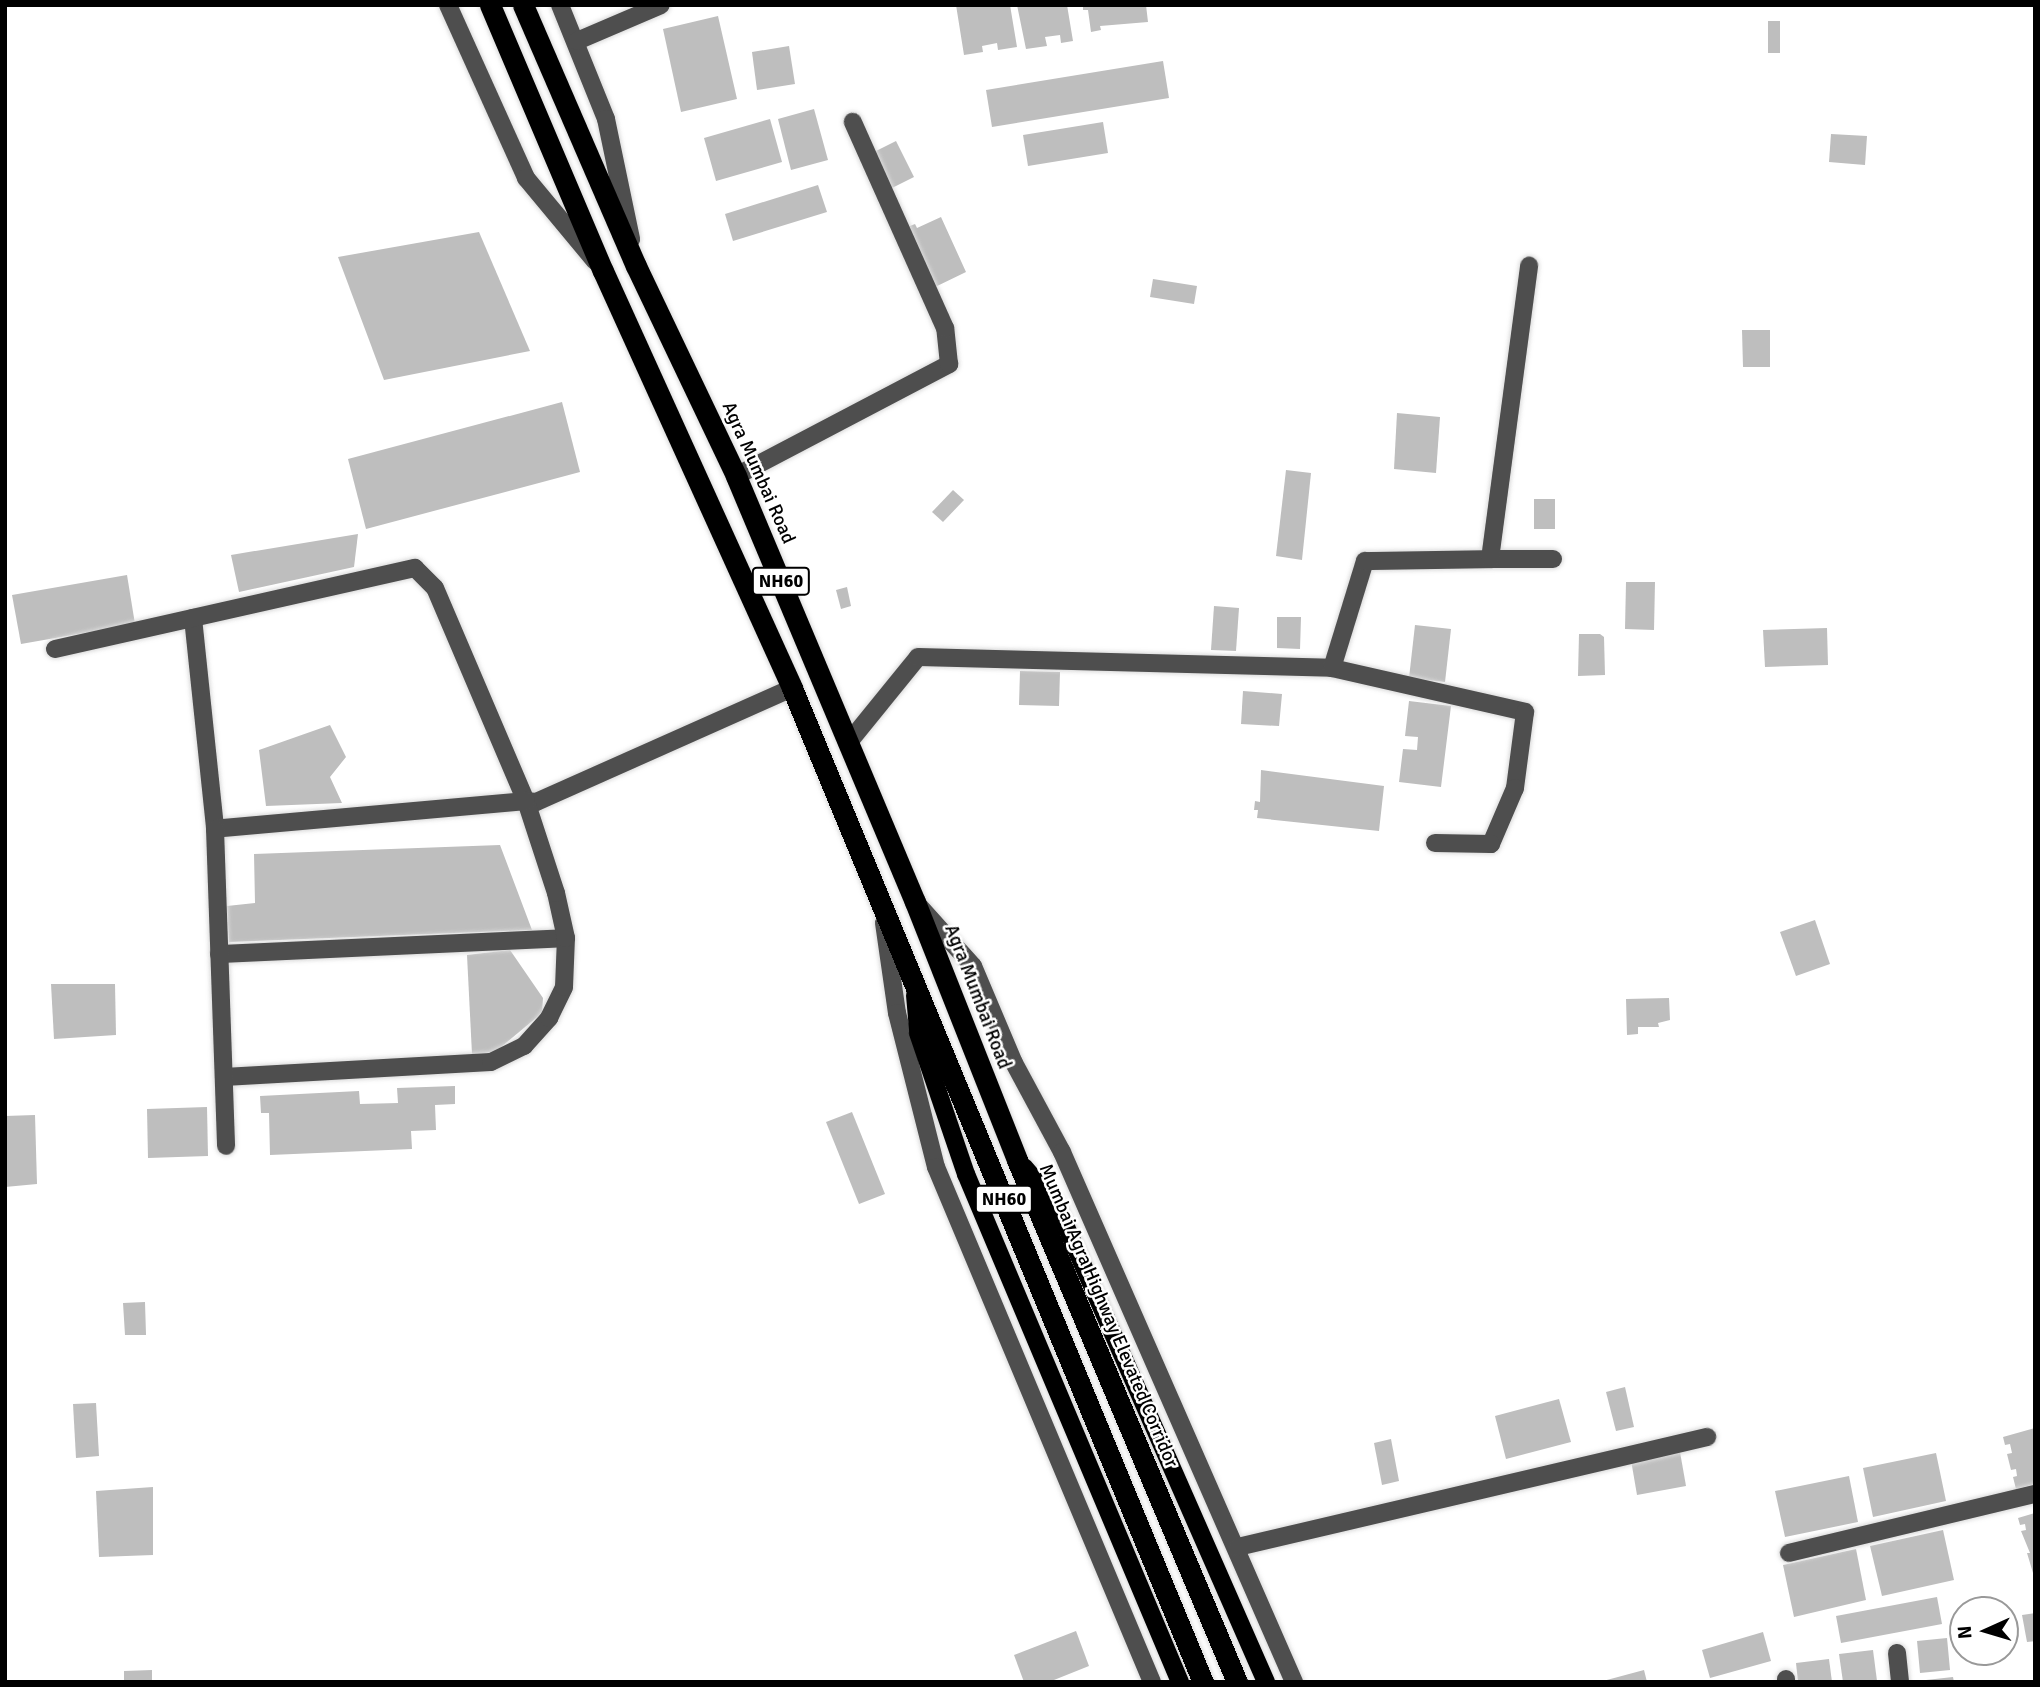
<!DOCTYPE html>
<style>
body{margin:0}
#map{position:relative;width:2040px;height:1687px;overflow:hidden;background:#fff;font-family:Signika,sans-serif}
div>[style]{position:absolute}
.building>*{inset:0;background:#bebebe}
.roads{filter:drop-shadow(0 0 2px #dbdbdb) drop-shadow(0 0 2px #dbdbdb)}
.minor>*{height:18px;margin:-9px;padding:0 9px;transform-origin:9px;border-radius:9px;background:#4e4e4e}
.major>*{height:18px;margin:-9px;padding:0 9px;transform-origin:9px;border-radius:9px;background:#000}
.highway>*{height:21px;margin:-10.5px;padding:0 10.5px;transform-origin:10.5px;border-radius:10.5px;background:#000}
span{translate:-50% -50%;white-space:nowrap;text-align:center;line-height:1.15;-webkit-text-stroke:5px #fff;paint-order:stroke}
.shield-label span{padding:2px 5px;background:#fff;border:2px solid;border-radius:5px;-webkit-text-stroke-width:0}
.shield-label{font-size:18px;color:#000;font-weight:700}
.street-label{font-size:19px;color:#000}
.frame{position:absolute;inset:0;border:7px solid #000;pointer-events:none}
.north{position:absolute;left:1949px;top:1596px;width:70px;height:70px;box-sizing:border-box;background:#fff;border:2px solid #999;border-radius:50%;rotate:266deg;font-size:19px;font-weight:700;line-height:28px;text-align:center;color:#000}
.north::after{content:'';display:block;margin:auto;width:24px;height:32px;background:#000;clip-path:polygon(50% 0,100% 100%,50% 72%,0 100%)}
</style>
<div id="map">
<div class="building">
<i style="clip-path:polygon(956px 5px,1010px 5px,1017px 47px,998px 50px,997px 43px,982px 46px,983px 52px,964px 55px)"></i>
<i style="clip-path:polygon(1017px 5px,1067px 5px,1073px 41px,1061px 43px,1060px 35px,1045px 37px,1047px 46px,1026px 49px)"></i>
<i style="clip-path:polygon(1083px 5px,1146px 5px,1148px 22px,1100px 26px,1101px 30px,1091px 32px,1088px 10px,1083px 10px)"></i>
<i style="clip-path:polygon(718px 16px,737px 99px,681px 112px,663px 29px)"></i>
<i style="clip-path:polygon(1768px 21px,1780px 21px,1780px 53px,1768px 53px)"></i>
<i style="clip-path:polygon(789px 46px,795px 84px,757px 90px,752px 52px)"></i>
<i style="clip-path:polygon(1163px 61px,1169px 98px,992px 127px,986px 90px)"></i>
<i style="clip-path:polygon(814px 109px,828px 160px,791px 170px,778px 119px)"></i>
<i style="clip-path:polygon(770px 119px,782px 162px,716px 181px,704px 138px)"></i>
<i style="clip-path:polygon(1103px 122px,1108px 153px,1028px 166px,1023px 135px)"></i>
<i style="clip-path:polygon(1831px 134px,1867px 136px,1865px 165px,1829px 162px)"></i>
<i style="clip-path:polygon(896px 141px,914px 177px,888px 190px,874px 152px)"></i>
<i style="clip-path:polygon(818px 185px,827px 212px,733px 241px,725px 214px)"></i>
<i style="clip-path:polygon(941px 217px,966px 272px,933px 288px,905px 228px,915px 224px,917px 228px)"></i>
<i style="clip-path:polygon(479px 232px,530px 351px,384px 380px,338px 257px)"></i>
<i style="clip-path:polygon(1153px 279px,1197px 286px,1194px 304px,1150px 297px)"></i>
<i style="clip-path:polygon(1742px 330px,1770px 330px,1770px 367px,1743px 367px)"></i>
<i style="clip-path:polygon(562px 402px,580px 472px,366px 529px,348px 459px)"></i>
<i style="clip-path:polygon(1397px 413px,1440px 417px,1436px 473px,1394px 469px)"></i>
<i style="clip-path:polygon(1286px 470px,1311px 473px,1302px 560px,1276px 556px)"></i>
<i style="clip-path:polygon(953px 490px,964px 500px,943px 522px,932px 512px)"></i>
<i style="clip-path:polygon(1534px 499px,1555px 499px,1555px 529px,1534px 529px)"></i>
<i style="clip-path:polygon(358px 534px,354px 567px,239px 592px,231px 555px)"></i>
<i style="clip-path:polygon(127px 575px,135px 624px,21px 644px,12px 595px)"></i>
<i style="clip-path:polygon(1626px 582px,1655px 582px,1654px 630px,1625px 629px)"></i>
<i style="clip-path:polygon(847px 587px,851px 606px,841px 609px,836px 590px)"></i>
<i style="clip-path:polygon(1214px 606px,1239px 608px,1236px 651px,1211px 650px)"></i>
<i style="clip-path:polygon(1277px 617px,1301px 617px,1300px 649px,1277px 648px)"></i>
<i style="clip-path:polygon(1415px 625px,1451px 629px,1445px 682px,1409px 678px)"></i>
<i style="clip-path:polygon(1827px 628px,1828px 665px,1765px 667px,1763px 630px)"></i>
<i style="clip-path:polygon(1579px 634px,1600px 634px,1604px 637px,1605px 675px,1578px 676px)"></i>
<i style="clip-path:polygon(1020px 671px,1060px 672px,1059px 706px,1019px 705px)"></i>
<i style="clip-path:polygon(1243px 691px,1282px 694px,1279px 726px,1241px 724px)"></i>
<i style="clip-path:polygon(1409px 701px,1451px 706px,1441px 787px,1399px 782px,1403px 749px,1417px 750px,1418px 737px,1405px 736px)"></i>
<i style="clip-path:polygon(330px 725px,346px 757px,330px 777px,342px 803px,266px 806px,259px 750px)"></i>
<i style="clip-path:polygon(1261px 770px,1384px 786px,1379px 831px,1257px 818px,1258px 810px,1254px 810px,1255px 801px,1260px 802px)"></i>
<i style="clip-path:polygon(500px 845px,532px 930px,229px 942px,227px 906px,255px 903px,254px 854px)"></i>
<i style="clip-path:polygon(1815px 920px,1830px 964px,1796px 976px,1780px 932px)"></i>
<i style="clip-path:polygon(510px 950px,543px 998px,542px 1013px,495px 1052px,472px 1054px,467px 955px)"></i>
<i style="clip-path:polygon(51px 984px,115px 984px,116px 1035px,54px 1039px)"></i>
<i style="clip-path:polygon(1669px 998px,1670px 1020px,1658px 1023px,1659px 1027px,1638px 1027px,1638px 1034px,1627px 1035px,1626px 999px)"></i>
<i style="clip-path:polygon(455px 1086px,455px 1104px,435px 1105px,436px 1130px,411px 1131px,412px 1149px,270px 1155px,269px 1113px,261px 1113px,260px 1096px,359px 1091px,360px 1104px,398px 1103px,397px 1088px)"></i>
<i style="clip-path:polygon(207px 1107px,208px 1156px,148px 1158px,147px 1109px)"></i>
<i style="clip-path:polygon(852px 1112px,885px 1194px,859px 1204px,826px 1122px)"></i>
<i style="clip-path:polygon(35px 1115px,37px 1184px,5px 1187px,5px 1116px)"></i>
<i style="clip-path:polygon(145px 1302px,146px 1335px,125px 1335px,123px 1303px)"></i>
<i style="clip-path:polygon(1625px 1387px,1634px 1427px,1616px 1431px,1606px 1392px)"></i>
<i style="clip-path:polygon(1559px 1399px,1571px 1442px,1506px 1459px,1495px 1416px)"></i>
<i style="clip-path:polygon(96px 1403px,99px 1456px,76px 1458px,73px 1404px)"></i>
<i style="clip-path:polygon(2035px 1428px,2035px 1484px,2016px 1489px,2013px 1477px,2017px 1476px,2016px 1469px,2011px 1470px,2007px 1454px,2012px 1453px,2010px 1444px,2005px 1445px,2003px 1437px)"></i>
<i style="clip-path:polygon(1391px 1439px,1399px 1481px,1382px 1485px,1374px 1443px)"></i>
<i style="clip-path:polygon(1680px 1452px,1686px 1486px,1637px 1495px,1631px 1460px)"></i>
<i style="clip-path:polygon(1936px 1453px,1946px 1501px,1873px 1517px,1863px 1468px)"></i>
<i style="clip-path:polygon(1849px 1476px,1858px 1522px,1785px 1537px,1775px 1491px)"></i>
<i style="clip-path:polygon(153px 1487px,153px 1555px,99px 1557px,96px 1491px)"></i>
<i style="clip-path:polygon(2035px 1513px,2035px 1573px,2033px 1573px,2027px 1553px,2030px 1553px,2021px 1531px,2026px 1530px,2025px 1524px,2020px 1525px,2018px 1518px)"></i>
<i style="clip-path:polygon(1943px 1530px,1954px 1580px,1882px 1596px,1870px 1546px)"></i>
<i style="clip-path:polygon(1856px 1549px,1866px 1600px,1794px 1617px,1783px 1565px)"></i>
<i style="clip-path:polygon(1937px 1597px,1942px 1624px,1841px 1643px,1836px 1616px)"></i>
<i style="clip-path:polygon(2035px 1613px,2035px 1641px,2027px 1642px,2022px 1615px)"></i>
<i style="clip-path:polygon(1076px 1631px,1089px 1666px,1049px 1682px,1024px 1682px,1014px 1655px)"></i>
<i style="clip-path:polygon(1763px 1632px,1771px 1661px,1710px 1678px,1702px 1650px)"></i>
<i style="clip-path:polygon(1947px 1638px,1950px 1670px,1920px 1673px,1917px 1641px)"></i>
<i style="clip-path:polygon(1873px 1650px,1877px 1681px,1843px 1682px,1839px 1654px)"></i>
<i style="clip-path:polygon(1829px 1659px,1832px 1682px,1798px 1682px,1796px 1663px)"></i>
<i style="clip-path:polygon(152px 1670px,152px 1682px,124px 1682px,124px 1671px)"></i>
<i style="clip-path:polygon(1644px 1670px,1647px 1682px,1603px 1682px,1603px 1681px)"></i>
<i style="clip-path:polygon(1953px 1677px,1954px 1682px,1926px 1682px,1926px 1680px)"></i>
</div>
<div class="roads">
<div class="minor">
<i style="left:448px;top:5px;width:190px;rotate:65.7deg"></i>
<i style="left:526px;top:178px;width:108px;rotate:50.3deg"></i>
<i style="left:560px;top:5px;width:123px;rotate:68deg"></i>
<i style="left:606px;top:119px;width:123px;rotate:78.2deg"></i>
<i style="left:577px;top:41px;width:91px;rotate:-23.2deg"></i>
<i style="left:736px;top:476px;width:241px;rotate:-27.7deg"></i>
<i style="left:949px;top:364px;width:36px;rotate:-96deg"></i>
<i style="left:945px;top:328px;width:226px;rotate:-114.1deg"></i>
<i style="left:1490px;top:559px;width:63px"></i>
<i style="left:193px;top:618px;width:212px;rotate:84deg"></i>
<i style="left:55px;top:649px;width:369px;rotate:-12.7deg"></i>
<i style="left:415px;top:568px;width:28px;rotate:45deg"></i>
<i style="left:435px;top:588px;width:232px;rotate:66.9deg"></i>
<i style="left:526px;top:801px;width:10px;rotate:6deg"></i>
<i style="left:536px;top:802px;width:280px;rotate:-24deg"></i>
<i style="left:1332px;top:668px;width:198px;rotate:12.8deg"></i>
<i style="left:1525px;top:712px;width:77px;rotate:97.5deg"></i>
<i style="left:1515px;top:788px;width:61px;rotate:113.2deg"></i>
<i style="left:1491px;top:844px;width:56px;rotate:-179deg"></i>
<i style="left:849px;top:742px;width:109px;rotate:-50.9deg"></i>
<i style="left:918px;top:657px;width:414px;rotate:1.5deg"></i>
<i style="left:1332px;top:668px;width:112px;rotate:-72.9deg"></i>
<i style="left:1365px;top:561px;width:125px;rotate:-0.9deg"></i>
<i style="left:1490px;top:559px;width:296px;rotate:-82.4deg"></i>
<i style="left:920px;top:907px;width:79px;rotate:48.1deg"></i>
<i style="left:973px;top:966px;width:105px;rotate:67.1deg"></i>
<i style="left:1014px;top:1063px;width:101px;rotate:61.7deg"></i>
<i style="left:1062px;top:1152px;width:579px;rotate:66.36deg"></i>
<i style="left:884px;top:923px;width:91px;rotate:81.8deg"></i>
<i style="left:897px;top:1013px;width:159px;rotate:75.8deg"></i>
<i style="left:936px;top:1167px;width:558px;rotate:67.25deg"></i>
<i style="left:219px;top:954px;width:347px;rotate:-2.6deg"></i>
<i style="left:224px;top:1077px;width:267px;rotate:-3.2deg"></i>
<i style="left:491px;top:1062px;width:37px;rotate:-26deg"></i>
<i style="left:524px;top:1046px;width:38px;rotate:-48deg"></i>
<i style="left:549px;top:1018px;width:34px;rotate:-64deg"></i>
<i style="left:564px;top:987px;width:49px;rotate:-87.7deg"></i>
<i style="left:566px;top:938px;width:46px;rotate:-102.5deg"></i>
<i style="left:556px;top:893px;width:97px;rotate:-108.1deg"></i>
<i style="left:526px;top:801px;width:312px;rotate:174.9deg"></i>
<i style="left:215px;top:829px;width:317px;rotate:88deg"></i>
<i style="left:1238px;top:1547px;width:482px;rotate:-13.2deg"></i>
<i style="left:1789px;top:1553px;width:253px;rotate:-13.5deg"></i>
<i style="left:1897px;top:1653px;width:29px;rotate:84deg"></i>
<i style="left:1786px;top:1679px;width:3px;rotate:90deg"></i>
</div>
<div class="major">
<i style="left:915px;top:995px;width:38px;rotate:85deg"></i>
<i style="left:918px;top:1033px;width:149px;rotate:71.2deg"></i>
<i style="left:966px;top:1174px;width:551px;rotate:67.16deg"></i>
<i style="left:1024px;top:1167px;width:49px;rotate:49.1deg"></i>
<i style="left:1056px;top:1204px;width:522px;rotate:66.28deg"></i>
</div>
<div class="highway">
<i style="left:490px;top:5px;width:289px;rotate:67deg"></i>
<i style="left:603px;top:271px;width:458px;rotate:65.6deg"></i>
<i style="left:792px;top:688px;width:1076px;rotate:67.54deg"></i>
<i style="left:523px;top:5px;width:284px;rotate:66.6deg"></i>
<i style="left:636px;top:266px;width:233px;rotate:64.5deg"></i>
<i style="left:736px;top:476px;width:462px;rotate:67.2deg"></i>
<i style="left:915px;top:902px;width:277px;rotate:68.4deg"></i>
<i style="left:1017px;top:1160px;width:566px;rotate:67.15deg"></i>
</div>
</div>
<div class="shield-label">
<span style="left:781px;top:581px">NH60</span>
<span style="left:1004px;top:1199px">NH60</span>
</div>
<div class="street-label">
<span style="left:758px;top:473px;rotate:66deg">Agra Mumbai Road</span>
<span style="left:977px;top:997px;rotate:69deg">Agra Mumbai Road</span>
<span style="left:1108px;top:1316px;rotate:67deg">Mumbai Agra Highway Elevated Corridor</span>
</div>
<div class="frame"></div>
<div class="north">N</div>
</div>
